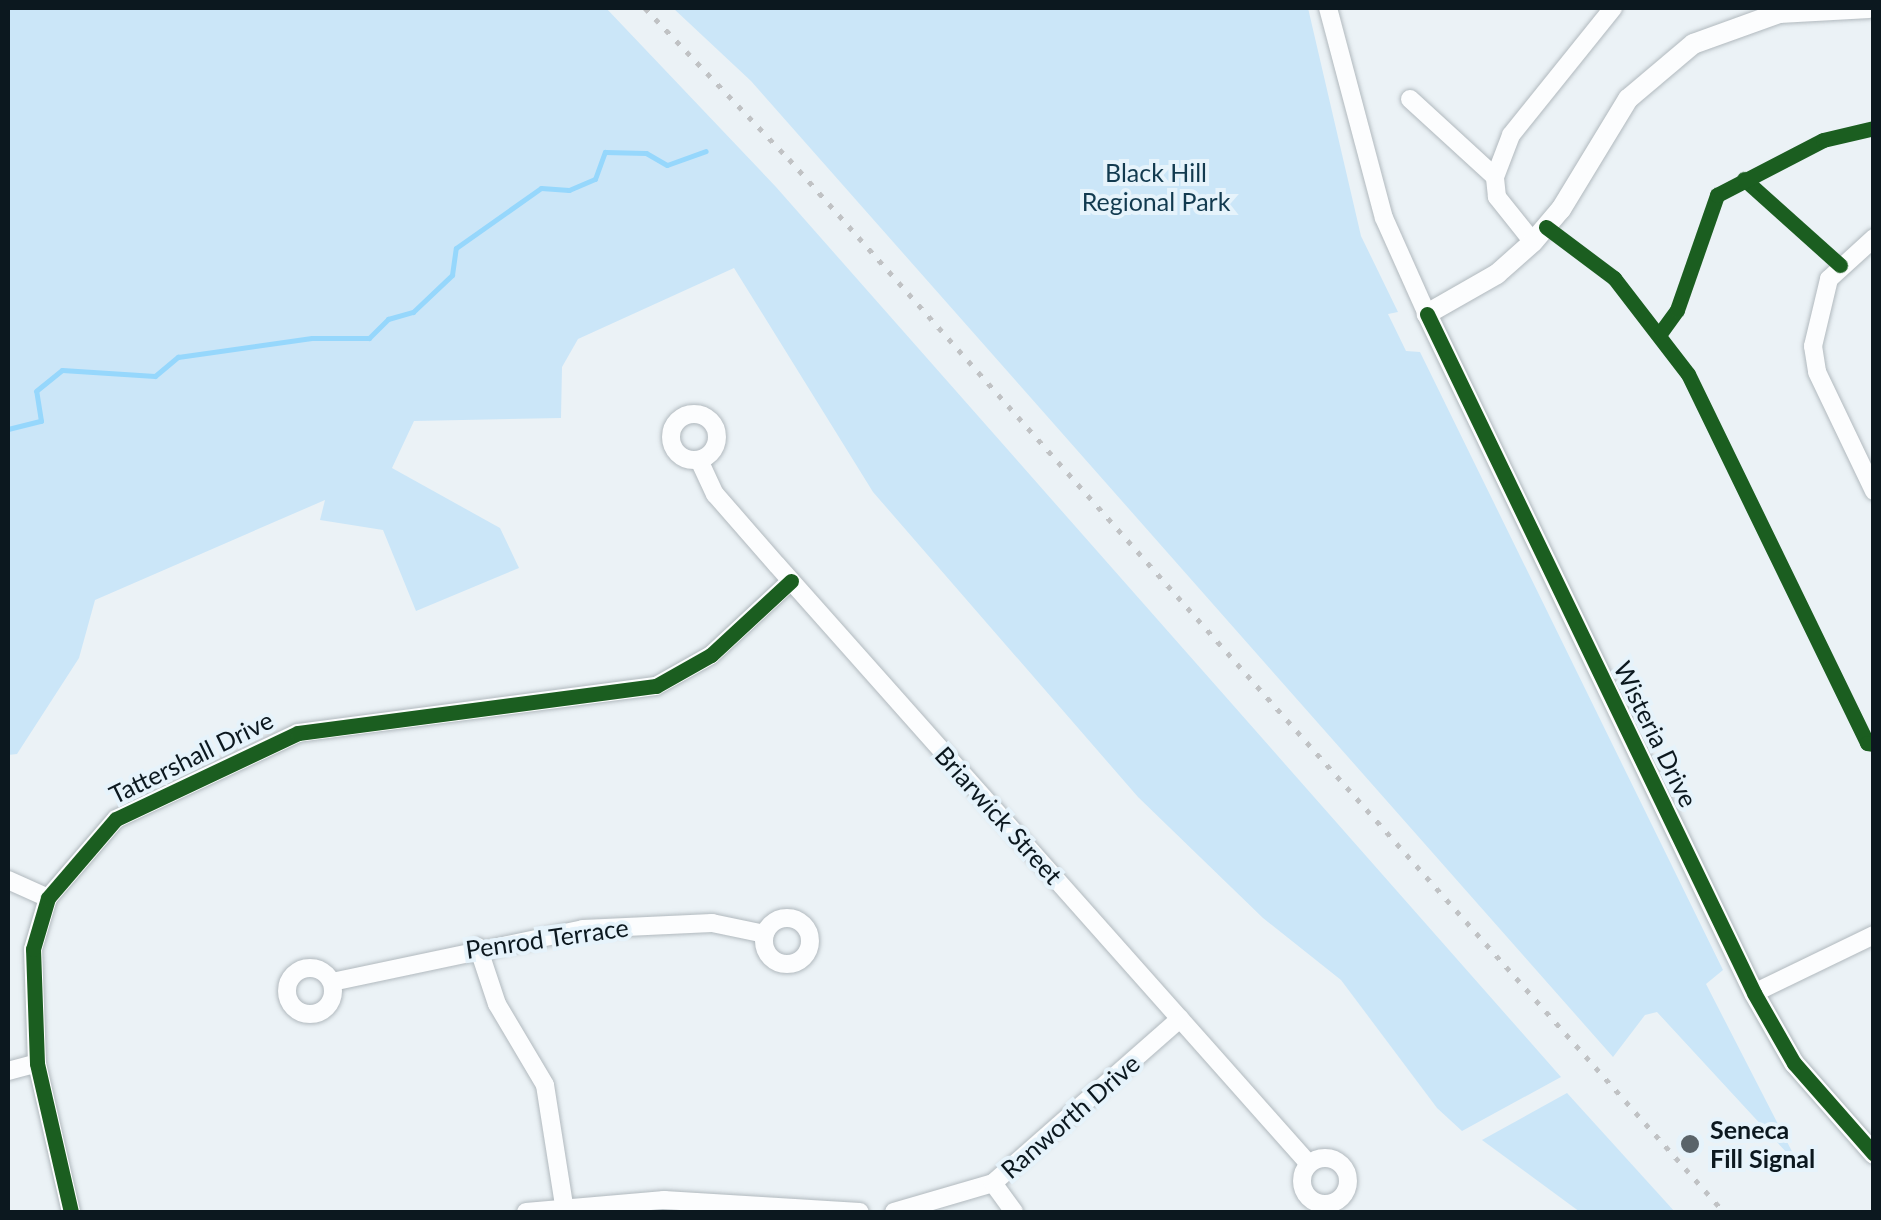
<!DOCTYPE html>
<style>
body{margin:0}
#map{position:relative;width:1881px;height:1220px;overflow:hidden;background:#ebf2f6;font-family:Lato,sans-serif}
div>[style]{position:absolute}
.green>*{inset:0;background:#cbe6f8}
.stream>*{height:5px;margin:-2.5px;padding:0 2.5px;transform-origin:2.5px;border-radius:2.5px;background:#96d7fc}
.roads{filter:drop-shadow(0 0 2px #b1b9be) drop-shadow(0 0 2px #b1b9be)}
.minor>*{height:18px;margin:-9px;padding:0 9px;transform-origin:9px;border-radius:9px;background:#fcfdfe}
.minor>.ring{margin:-9px;padding:0;box-sizing:content-box;background:none;border:18px solid #fcfdfe;border-radius:50%}
.tertiary>*{height:20px;margin:-10px;padding:0 10px;transform-origin:10px;border-radius:10px;background:#fcfdfe}
.rail>*{height:5px;margin-top:-2.5px;transform-origin:0;background:repeating-linear-gradient(90deg,#c0c2c4 0 5px,transparent 0 15px)}
.cycleway>*{height:15px;margin:-7.5px;padding:0 7.5px;transform-origin:7.5px;border-radius:7.5px;background:#1b5e20}
.dots>*{width:28px;height:28px;translate:-50% -50%;box-sizing:border-box;border:5px solid #e6f3fb;border-radius:50%}
span{translate:-50% -50%;white-space:nowrap;text-align:center;line-height:1.15;-webkit-text-stroke:8px #e6f3fb;paint-order:stroke}
.park-label{font-size:25px;color:#123a4f}
.street-label{font-size:25px;color:#0c181f}
.poi-label{font-size:25px;color:#0c181f;font-weight:700}
.left{translate:0 -50%;text-align:left}
.frame{position:absolute;inset:0;border:10px solid #0c181f;pointer-events:none}
</style>
<div id="map">
<div class="green">
<i style="clip-path:polygon(8px 8px,606px 8px,776px 187px,1561px 1077px,1462px 1131px,1437px 1108px,1341px 980px,1263px 918px,1138px 797px,873px 492px,734px 268px,578px 339px,562px 367px,561px 418px,414px 421px,392px 468px,500px 528px,519px 568px,416px 611px,383px 530px,320px 520px,325px 500px,95px 600px,79px 658px,17px 754px,8px 755px)"></i>
<i style="clip-path:polygon(673px 8px,1308px 8px,1361px 236px,1398px 312px,1388px 314px,1406px 351px,1420px 352px,1723px 970px,1706px 984px,1800px 1167px,1657px 1012px,1645px 1015px,1613px 1057px,751px 81px)"></i>
<i style="clip-path:polygon(1567px 1093px,1675px 1212px,1580px 1212px,1482px 1140px)"></i>
</div>
<div class="stream">
<i style="left:8px;top:429px;width:34px;rotate:-14deg"></i>
<i style="left:41px;top:421px;width:30px;rotate:-99deg"></i>
<i style="left:36px;top:391px;width:33px;rotate:-39deg"></i>
<i style="left:62px;top:370px;width:93px;rotate:3.7deg"></i>
<i style="left:155px;top:376px;width:30px;rotate:-40deg"></i>
<i style="left:178px;top:357px;width:135px;rotate:-8.1deg"></i>
<i style="left:312px;top:338px;width:57px"></i>
<i style="left:369px;top:338px;width:27px;rotate:-45deg"></i>
<i style="left:388px;top:319px;width:26px;rotate:-16deg"></i>
<i style="left:413px;top:312px;width:54px;rotate:-43.5deg"></i>
<i style="left:452px;top:275px;width:27px;rotate:-82deg"></i>
<i style="left:456px;top:248px;width:104px;rotate:-35.2deg"></i>
<i style="left:541px;top:188px;width:28px;rotate:4deg"></i>
<i style="left:569px;top:190px;width:28px;rotate:-23deg"></i>
<i style="left:595px;top:179px;width:29px;rotate:-70deg"></i>
<i style="left:605px;top:152px;width:41px;rotate:1.4deg"></i>
<i style="left:646px;top:153px;width:24px;rotate:30deg"></i>
<i style="left:667px;top:165px;width:41px;rotate:-19.7deg"></i>
</div>
<div class="roads">
<div class="minor">
<i style="left:1328px;top:8px;width:217px;rotate:75.1deg"></i>
<i style="left:1384px;top:218px;width:105px;rotate:65.9deg"></i>
<i style="left:1410px;top:99px;width:115px;rotate:42.5deg"></i>
<i style="left:1874px;top:238px;width:61px;rotate:137.7deg"></i>
<i style="left:1829px;top:279px;width:69px;rotate:103.4deg"></i>
<i style="left:1813px;top:346px;width:26px;rotate:81deg"></i>
<i style="left:1817px;top:372px;width:132px;rotate:64.4deg"></i>
<i style="left:1533px;top:242px;width:58px;rotate:-128.7deg"></i>
<i style="left:1497px;top:197px;width:20px;rotate:-96deg"></i>
<i style="left:1495px;top:177px;width:45px;rotate:-69.1deg"></i>
<i style="left:1511px;top:135px;width:163px;rotate:-51.2deg"></i>
<i class="ring" style="left:671px;top:414px;width:28px;height:28px"></i>
<i style="left:699px;top:460px;width:38px;rotate:65deg"></i>
<i style="left:715px;top:494px;width:94px;rotate:48.9deg"></i>
<i style="left:777px;top:565px;width:801px;rotate:48.39deg"></i>
<i style="left:8px;top:880px;width:44px;rotate:24.2deg"></i>
<i class="ring" style="left:764px;top:918px;width:28px;height:28px"></i>
<i style="left:478px;top:947px;width:60px;rotate:71.6deg"></i>
<i style="left:497px;top:1004px;width:94px;rotate:59.3deg"></i>
<i style="left:545px;top:1085px;width:121px;rotate:81deg"></i>
<i class="ring" style="left:287px;top:968px;width:28px;height:28px"></i>
<i style="left:332px;top:982px;width:257px;rotate:-11.9deg"></i>
<i style="left:583px;top:929px;width:129px;rotate:-2.7deg"></i>
<i style="left:712px;top:923px;width:54px;rotate:11.7deg"></i>
<i style="left:1754px;top:993px;width:133px;rotate:-25.8deg"></i>
<i style="left:8px;top:1071px;width:30px;rotate:-15deg"></i>
<i class="ring" style="left:1302px;top:1158px;width:28px;height:28px"></i>
<i style="left:993px;top:1183px;width:36px;rotate:54deg"></i>
<i style="left:71px;top:1212px;width:153px;rotate:-102.9deg"></i>
<i style="left:37px;top:1063px;width:114px;rotate:-92deg"></i>
<i style="left:33px;top:949px;width:53px;rotate:-73.6deg"></i>
<i style="left:48px;top:898px;width:104px;rotate:-49.3deg"></i>
<i style="left:116px;top:819px;width:201px;rotate:-25.3deg"></i>
<i style="left:298px;top:733px;width:361px;rotate:-7.5deg"></i>
<i style="left:656px;top:686px;width:63px;rotate:-29.4deg"></i>
<i style="left:711px;top:655px;width:109px;rotate:-42.8deg"></i>
<i style="left:526px;top:1212px;width:139px;rotate:-5deg"></i>
<i style="left:664px;top:1200px;width:196px;rotate:3.5deg"></i>
<i style="left:894px;top:1212px;width:103px;rotate:-16.3deg"></i>
<i style="left:993px;top:1183px;width:249px;rotate:-41.3deg"></i>
</div>
<div class="tertiary">
<i style="left:1869px;top:8px;width:90px;rotate:176.8deg"></i>
<i style="left:1779px;top:13px;width:91px;rotate:160.2deg"></i>
<i style="left:1693px;top:44px;width:85px;rotate:139.8deg"></i>
<i style="left:1628px;top:99px;width:129px;rotate:121.3deg"></i>
<i style="left:1561px;top:209px;width:43px;rotate:130.3deg"></i>
<i style="left:1533px;top:242px;width:48px;rotate:138.4deg"></i>
<i style="left:1497px;top:274px;width:81px;rotate:150.3deg"></i>
<i style="left:1427px;top:314px;width:754px;rotate:64.28deg"></i>
<i style="left:1754px;top:993px;width:81px;rotate:60.3deg"></i>
<i style="left:1794px;top:1063px;width:121px;rotate:48.7deg"></i>
</div>
</div>
<div class="rail">
<i style="left:645px;top:8px;width:209px;rotate:46.4deg"></i>
<i style="left:789px;top:159px;width:1408px;rotate:48.4deg"></i>
</div>
<div class="cycleway">
<i style="left:1744px;top:179px;width:129px;rotate:41.9deg"></i>
<i style="left:1546px;top:227px;width:85px;rotate:36.9deg"></i>
<i style="left:1614px;top:278px;width:121px;rotate:52.4deg"></i>
<i style="left:1688px;top:374px;width:410px;rotate:64.1deg"></i>
<i style="left:1867px;top:743px;width:7px;rotate:8deg"></i>
<i style="left:1427px;top:314px;width:754px;rotate:64.28deg"></i>
<i style="left:1754px;top:993px;width:81px;rotate:60.3deg"></i>
<i style="left:1794px;top:1063px;width:121px;rotate:48.7deg"></i>
<i style="left:1661px;top:332px;width:27px;rotate:-54deg"></i>
<i style="left:1677px;top:310px;width:122px;rotate:-70.8deg"></i>
<i style="left:1717px;top:195px;width:119px;rotate:-27.4deg"></i>
<i style="left:1823px;top:140px;width:52px;rotate:-13.2deg"></i>
<i style="left:71px;top:1212px;width:153px;rotate:-102.9deg"></i>
<i style="left:37px;top:1063px;width:114px;rotate:-92deg"></i>
<i style="left:33px;top:949px;width:53px;rotate:-73.6deg"></i>
<i style="left:48px;top:898px;width:104px;rotate:-49.3deg"></i>
<i style="left:116px;top:819px;width:201px;rotate:-25.3deg"></i>
<i style="left:298px;top:733px;width:361px;rotate:-7.5deg"></i>
<i style="left:656px;top:686px;width:63px;rotate:-29.4deg"></i>
<i style="left:711px;top:655px;width:109px;rotate:-42.8deg"></i>
</div>
<div class="dots">
<i style="left:1690px;top:1144px;background:#5a646a"></i>
</div>
<div class="park-label">
<span style="left:1156px;top:187px">Black Hill<br>Regional Park</span>
</div>
<div class="street-label">
<span style="left:1656px;top:734px;rotate:64deg">Wisteria Drive</span>
<span style="left:191px;top:757px;rotate:-26deg">Tattershall Drive</span>
<span style="left:999px;top:815px;rotate:48deg">Briarwick Street</span>
<span style="left:547px;top:938px;rotate:-8deg">Penrod Terrace</span>
<span style="left:1070px;top:1116px;rotate:-41deg">Ranworth Drive</span>
</div>
<div class="poi-label">
<span class="left" style="left:1710px;top:1144px">Seneca<br>Fill Signal</span>
</div>
<div class="frame"></div>
</div>
